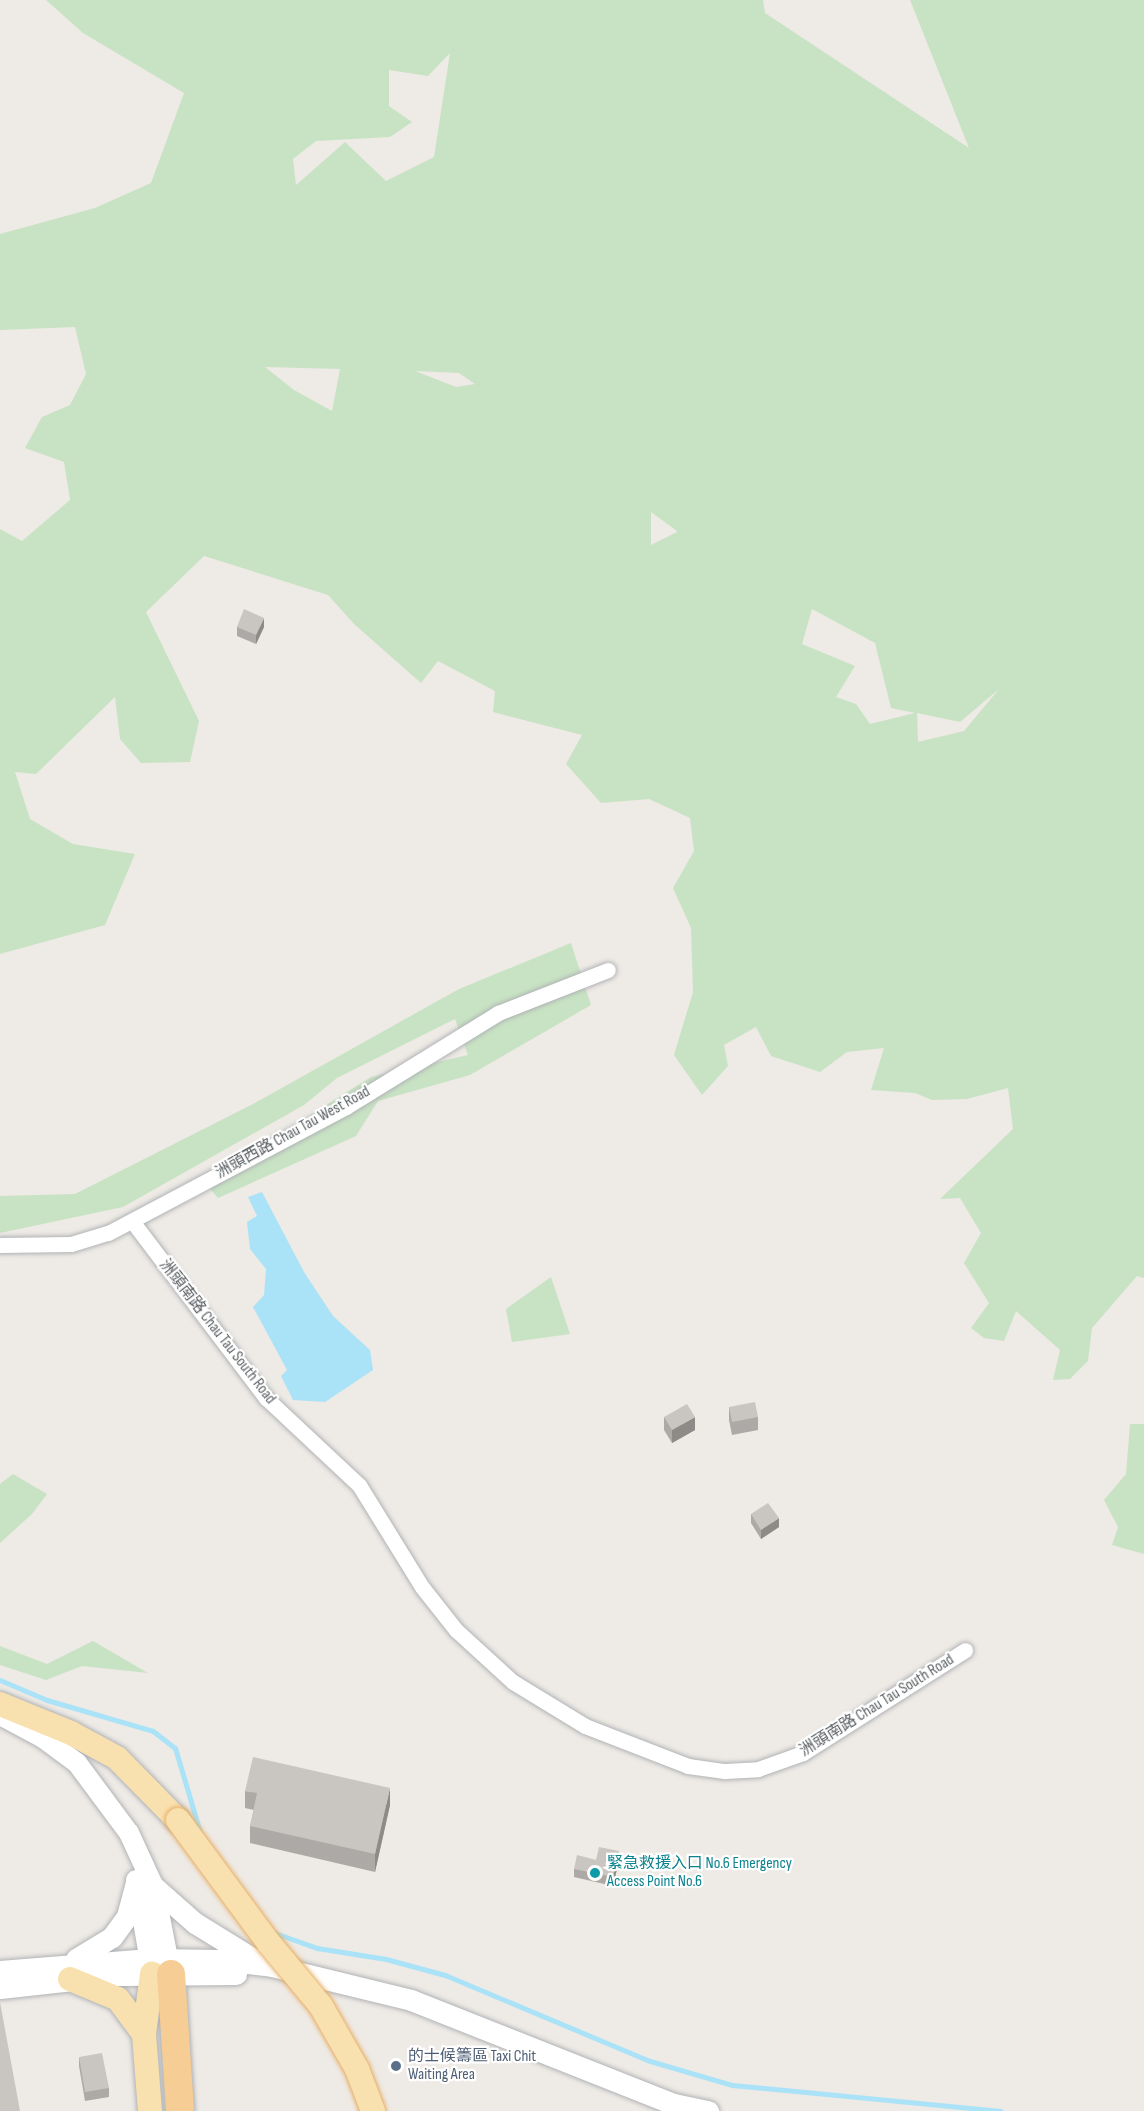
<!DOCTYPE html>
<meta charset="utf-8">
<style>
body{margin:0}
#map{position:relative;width:1144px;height:2111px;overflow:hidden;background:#eeeae5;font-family:"Sofia Sans Condensed","Noto Sans SC",sans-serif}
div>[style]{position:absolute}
.green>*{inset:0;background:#c8e3c3}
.water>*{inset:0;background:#aae2f8}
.stream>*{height:5px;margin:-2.5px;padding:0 2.5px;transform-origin:2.5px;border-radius:2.5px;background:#aae2f8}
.roads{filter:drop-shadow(0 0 2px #b0b3b6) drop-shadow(0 0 2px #b0b3b6)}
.minor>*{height:15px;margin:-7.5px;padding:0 7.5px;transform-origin:7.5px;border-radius:7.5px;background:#fff}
.tertiary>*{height:20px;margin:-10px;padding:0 10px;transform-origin:10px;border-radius:10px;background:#fff}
.secondary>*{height:21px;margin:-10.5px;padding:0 10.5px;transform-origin:10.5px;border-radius:10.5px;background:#fff}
.primary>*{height:24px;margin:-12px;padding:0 12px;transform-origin:12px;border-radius:12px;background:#f9e1af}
.motorway>*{height:28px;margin:-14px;padding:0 14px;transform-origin:14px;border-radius:14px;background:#f5cd95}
.bridges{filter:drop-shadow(0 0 2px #e6ae65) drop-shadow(0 0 2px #e6ae65)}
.primary-bridge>*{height:24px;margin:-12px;padding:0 12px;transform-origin:12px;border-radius:12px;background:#f9e1af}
.wall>*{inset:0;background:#ada9a6}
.shaded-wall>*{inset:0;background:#8d8a87}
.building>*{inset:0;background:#c9c5c1}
.dots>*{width:16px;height:16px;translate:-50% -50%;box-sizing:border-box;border:3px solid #fff;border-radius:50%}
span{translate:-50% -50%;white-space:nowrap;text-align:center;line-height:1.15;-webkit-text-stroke:4.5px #fff;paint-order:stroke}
.street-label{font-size:16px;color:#5c6164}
.culture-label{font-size:16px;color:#0d838f}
.left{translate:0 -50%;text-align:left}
.service-label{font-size:16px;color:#4e5e75}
</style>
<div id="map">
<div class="green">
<i style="clip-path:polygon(evenodd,46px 0,763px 0,765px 13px,969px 148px,910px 0,1144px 0,1144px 1278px,1137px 1276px,1092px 1328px,1088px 1361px,1070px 1379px,1053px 1380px,1060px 1350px,1016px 1311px,1004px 1341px,984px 1338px,971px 1328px,989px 1303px,964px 1263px,981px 1233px,960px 1198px,940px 1199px,1013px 1129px,1008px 1088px,967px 1099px,932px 1100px,915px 1093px,871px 1090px,884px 1048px,847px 1052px,820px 1072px,771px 1056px,756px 1027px,724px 1045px,728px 1066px,702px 1095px,674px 1055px,693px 992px,691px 928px,673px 888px,694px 851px,690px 818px,649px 799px,601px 803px,566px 764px,582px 735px,493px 712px,495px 691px,438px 661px,421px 683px,354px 624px,328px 595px,204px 556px,146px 612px,199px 721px,190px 762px,141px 763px,120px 739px,115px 697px,36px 774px,15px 772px,30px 819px,73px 844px,135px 854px,105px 925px,0 954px,0 529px,22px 541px,70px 500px,64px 462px,25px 448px,42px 417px,70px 405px,86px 374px,75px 327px,0 330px,0 234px,95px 208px,151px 183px,184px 93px,83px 33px,46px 0,450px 53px,434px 157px,386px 181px,345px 142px,296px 185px,293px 159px,316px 141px,390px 137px,412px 122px,389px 106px,389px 70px,428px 76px,450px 53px,46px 0,265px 367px,340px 369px,332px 411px,294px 390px,265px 367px,46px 0,415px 371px,459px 373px,475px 384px,456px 387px,415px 371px,46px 0,651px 512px,677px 531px,677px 532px,651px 545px,651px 512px,46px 0,812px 609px,875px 643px,891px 708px,915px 713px,870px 724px,856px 704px,836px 697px,855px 666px,802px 644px,812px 609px,46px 0,999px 689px,964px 731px,918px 742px,917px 713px,960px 722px,999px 689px)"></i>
<i style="clip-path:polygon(571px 943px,591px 1005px,470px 1075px,378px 1101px,356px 1136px,218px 1198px,204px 1182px,371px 1077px,468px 1055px,455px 1019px,337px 1078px,304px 1105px,123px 1207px,0 1233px,0 1196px,75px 1194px,253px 1104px,459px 989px)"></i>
<i style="clip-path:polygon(551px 1277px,570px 1334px,512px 1342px,506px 1309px)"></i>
<i style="clip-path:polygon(1130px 1424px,1144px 1424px,1144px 1554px,1112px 1545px,1118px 1527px,1104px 1500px,1126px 1474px)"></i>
<i style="clip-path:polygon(13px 1474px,47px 1494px,32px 1514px,0 1543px,0 1484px)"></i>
<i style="clip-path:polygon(93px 1641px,148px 1673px,82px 1666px,46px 1680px,0 1665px,0 1646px,47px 1664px)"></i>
</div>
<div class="water">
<i style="clip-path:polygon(262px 1192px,304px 1272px,333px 1316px,370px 1350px,373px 1370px,325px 1402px,293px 1400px,281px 1376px,287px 1370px,253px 1307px,264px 1295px,266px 1269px,250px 1249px,247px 1222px,257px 1216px,248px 1197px)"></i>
</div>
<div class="stream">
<i style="left:0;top:1680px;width:51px;rotate:23.1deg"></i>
<i style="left:47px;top:1700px;width:110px;rotate:16.3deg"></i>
<i style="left:153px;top:1731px;width:28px;rotate:38deg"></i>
<i style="left:175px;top:1748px;width:91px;rotate:73.4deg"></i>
<i style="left:272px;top:1932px;width:48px;rotate:19.6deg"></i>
<i style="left:317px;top:1948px;width:70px;rotate:9.1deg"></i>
<i style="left:386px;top:1959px;width:61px;rotate:15.2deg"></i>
<i style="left:445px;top:1975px;width:222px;rotate:22.8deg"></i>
<i style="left:650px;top:2061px;width:85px;rotate:16.3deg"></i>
<i style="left:732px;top:2085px;width:270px;rotate:5.5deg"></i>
</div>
<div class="roads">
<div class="minor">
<i style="left:132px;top:1221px;width:222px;rotate:52.9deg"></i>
<i style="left:266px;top:1398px;width:127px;rotate:43.1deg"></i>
<i style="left:359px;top:1485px;width:120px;rotate:58.3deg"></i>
<i style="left:422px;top:1587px;width:55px;rotate:51.7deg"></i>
<i style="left:456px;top:1630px;width:77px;rotate:42.4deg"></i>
<i style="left:513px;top:1682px;width:84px;rotate:31.4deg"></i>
<i style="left:585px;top:1726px;width:110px;rotate:21.2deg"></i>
<i style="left:688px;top:1766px;width:37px;rotate:8deg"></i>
<i style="left:725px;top:1771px;width:33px;rotate:-3deg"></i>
<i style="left:758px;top:1769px;width:48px;rotate:-19.6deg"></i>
<i style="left:803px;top:1753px;width:192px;rotate:-32.4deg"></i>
<i style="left:0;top:1245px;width:71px;rotate:-0.8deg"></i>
<i style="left:71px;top:1244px;width:39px;rotate:-17deg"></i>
<i style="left:108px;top:1233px;width:269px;rotate:-27.9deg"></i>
<i style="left:346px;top:1107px;width:179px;rotate:-31.7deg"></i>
<i style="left:498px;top:1013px;width:118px;rotate:-21.4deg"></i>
</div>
<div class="tertiary">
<i style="left:2px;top:1716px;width:47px;rotate:28.2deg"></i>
<i style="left:43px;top:1738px;width:42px;rotate:36.3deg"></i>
<i style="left:77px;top:1763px;width:87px;rotate:53.4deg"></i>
<i style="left:129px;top:1833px;width:60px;rotate:65.2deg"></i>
<i style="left:154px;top:1887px;width:89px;rotate:78.9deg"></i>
<i style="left:136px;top:1880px;width:95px;rotate:80.3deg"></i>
</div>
<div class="secondary">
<i style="left:154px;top:1887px;width:55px;rotate:41.3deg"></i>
<i style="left:195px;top:1923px;width:70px;rotate:31.7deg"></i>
<i style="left:76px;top:1959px;width:42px;rotate:-31.4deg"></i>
<i style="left:112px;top:1937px;width:26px;rotate:-54deg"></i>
<i style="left:127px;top:1916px;width:35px;rotate:-75deg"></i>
<i style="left:0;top:1971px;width:150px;rotate:-4.6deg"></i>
<i style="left:150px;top:1959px;width:72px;rotate:0.8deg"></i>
<i style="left:222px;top:1960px;width:50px;rotate:6.8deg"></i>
<i style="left:272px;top:1966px;width:143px;rotate:13.7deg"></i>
<i style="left:411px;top:2000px;width:283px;rotate:21.6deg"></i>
<i style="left:674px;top:2104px;width:35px;rotate:12deg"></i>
<i style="left:0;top:1988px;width:121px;rotate:-6.2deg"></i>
<i style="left:120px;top:1975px;width:116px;rotate:-0.5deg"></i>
</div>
<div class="primary">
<i style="left:0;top:1704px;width:77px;rotate:22.2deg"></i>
<i style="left:71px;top:1733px;width:52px;rotate:28.5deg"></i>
<i style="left:117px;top:1758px;width:87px;rotate:45.5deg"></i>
<i style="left:70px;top:1979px;width:52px;rotate:22.6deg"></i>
<i style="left:118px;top:1999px;width:44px;rotate:53.4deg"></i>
<i style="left:150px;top:2111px;width:77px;rotate:-94.5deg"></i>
<i style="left:144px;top:2034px;width:61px;rotate:-82.4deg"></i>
</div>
<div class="motorway">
<i style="left:171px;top:1974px;width:137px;rotate:86.2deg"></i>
</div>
</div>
<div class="bridges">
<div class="primary-bridge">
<i style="left:178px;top:1820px;width:152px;rotate:53.6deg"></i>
<i style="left:268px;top:1942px;width:83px;rotate:50.4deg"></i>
<i style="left:321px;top:2006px;width:73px;rotate:60.3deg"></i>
<i style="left:357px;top:2069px;width:45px;rotate:69.1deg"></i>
</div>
</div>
<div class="wall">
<i style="clip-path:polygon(237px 627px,264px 627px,256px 644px,237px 636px)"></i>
<i style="clip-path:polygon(729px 1407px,758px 1417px,758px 1430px,732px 1435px,729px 1420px)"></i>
<i style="clip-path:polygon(664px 1417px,695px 1430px,672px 1443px,664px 1430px)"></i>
<i style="clip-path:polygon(751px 1514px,779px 1527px,761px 1539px,751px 1523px)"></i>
<i style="clip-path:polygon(245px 1791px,390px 1805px,375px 1872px,250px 1843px,250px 1826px,254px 1810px,245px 1808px)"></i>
<i style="clip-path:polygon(596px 1860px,619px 1860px,613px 1886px,574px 1877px,574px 1869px)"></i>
<i style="clip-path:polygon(79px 2057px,109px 2088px,109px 2097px,85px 2101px,79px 2066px)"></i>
</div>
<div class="shaded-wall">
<i style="clip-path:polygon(264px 618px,264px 627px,256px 644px,256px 635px)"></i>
<i style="clip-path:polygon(695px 1417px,695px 1430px,672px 1443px,672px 1430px)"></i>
<i style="clip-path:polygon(779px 1518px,779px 1527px,761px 1539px,761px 1530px)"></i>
<i style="clip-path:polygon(390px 1788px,390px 1805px,375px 1872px,375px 1854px)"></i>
<i style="clip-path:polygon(619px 1851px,619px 1860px,613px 1886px,613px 1877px)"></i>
</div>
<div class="building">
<i style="clip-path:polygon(244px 609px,264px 618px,256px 635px,237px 627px)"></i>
<i style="clip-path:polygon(755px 1402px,758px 1417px,732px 1422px,729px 1407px)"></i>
<i style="clip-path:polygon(687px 1404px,695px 1417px,672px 1430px,664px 1417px)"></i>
<i style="clip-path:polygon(768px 1503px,779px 1518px,761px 1530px,751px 1514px)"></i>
<i style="clip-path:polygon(253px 1757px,390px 1788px,375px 1854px,250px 1826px,257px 1793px,245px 1791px)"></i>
<i style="clip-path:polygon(599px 1847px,619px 1851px,613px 1877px,574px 1869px,577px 1855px,596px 1860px)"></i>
<i style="clip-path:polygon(0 2002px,20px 2111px,0 2111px)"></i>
<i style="clip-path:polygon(102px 2053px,109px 2088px,85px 2092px,79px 2057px)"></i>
</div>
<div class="dots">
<i style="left:595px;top:1873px;background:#0f9aa8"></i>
<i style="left:396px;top:2066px;background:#5c6f8a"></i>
</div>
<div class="street-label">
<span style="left:293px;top:1133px;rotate:-29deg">洲頭西路 Chau Tau West Road</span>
<span style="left:217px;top:1332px;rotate:52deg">洲頭南路 Chau Tau South Road</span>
<span style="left:877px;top:1706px;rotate:-32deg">洲頭南路 Chau Tau South Road</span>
</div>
<div class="culture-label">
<span class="left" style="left:607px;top:1873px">緊急救援入口 No.6 Emergency<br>Access Point No.6</span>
</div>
<div class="service-label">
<span class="left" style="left:408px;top:2066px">的士候籌區 Taxi Chit<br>Waiting Area</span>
</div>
</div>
